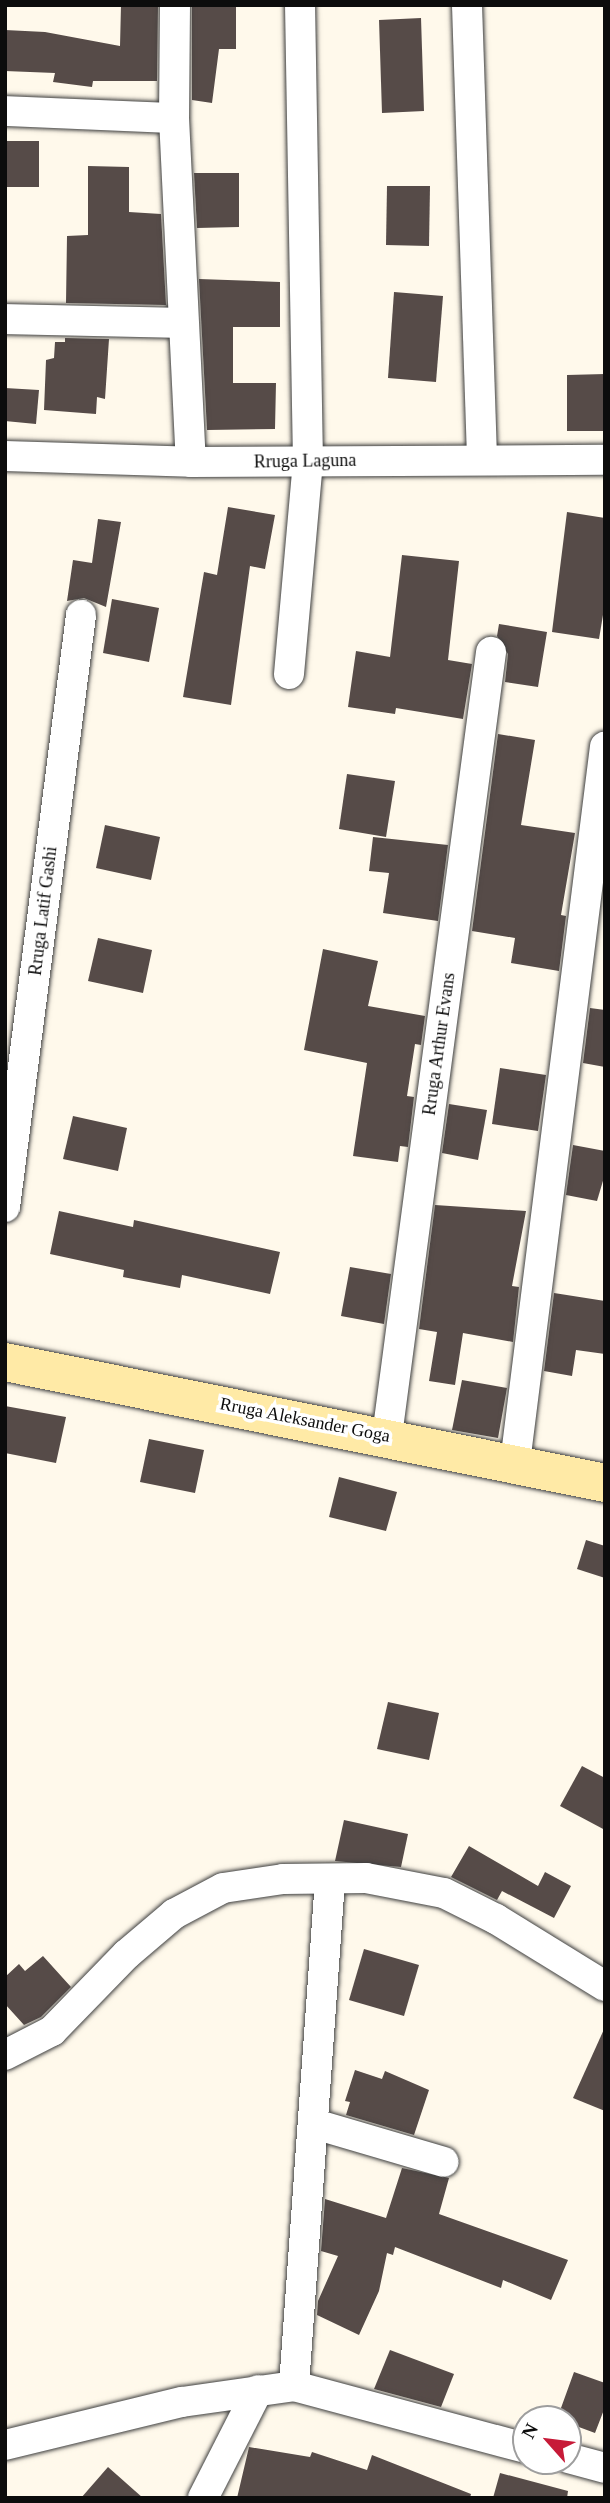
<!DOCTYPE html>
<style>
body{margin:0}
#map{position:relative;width:610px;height:2503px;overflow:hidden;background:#fff9eb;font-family:"Times New Roman",serif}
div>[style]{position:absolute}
.building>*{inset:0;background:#564b48}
.roads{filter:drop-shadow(0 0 2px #3f3f3f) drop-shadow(0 0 2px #3f3f3f)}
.street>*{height:30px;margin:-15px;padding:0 15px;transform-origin:15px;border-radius:15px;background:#fff}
.secondary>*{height:38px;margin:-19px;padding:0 19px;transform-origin:19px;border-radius:19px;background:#ffeaa6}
span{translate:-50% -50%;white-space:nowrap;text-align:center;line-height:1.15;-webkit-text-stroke:7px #fff;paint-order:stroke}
.street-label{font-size:18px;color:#0c0c0c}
.frame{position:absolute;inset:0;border:7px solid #0c0c0c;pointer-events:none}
.north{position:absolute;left:512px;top:2405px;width:70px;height:70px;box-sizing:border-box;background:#fff;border:2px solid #9e9e9e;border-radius:50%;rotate:298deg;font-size:19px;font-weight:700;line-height:28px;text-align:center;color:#0c0c0c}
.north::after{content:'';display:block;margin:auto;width:24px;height:32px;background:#c71a38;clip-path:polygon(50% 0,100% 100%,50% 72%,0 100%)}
</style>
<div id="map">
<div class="building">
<i style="clip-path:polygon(121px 5px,158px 5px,157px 81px,93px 81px,92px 87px,53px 82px,55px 73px,5px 71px,5px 30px,45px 32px,120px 46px)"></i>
<i style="clip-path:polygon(192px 5px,236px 5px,236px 49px,219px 49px,212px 103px,192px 100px)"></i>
<i style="clip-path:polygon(421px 18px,424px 111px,382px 113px,379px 20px)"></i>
<i style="clip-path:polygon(5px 141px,39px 141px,39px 187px,5px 187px)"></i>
<i style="clip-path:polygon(88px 166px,129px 167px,129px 212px,161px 214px,166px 305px,66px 303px,67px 236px,88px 235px)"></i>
<i style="clip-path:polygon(194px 173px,239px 173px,239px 227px,197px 228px)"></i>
<i style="clip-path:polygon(387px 186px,430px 186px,429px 246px,386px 245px)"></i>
<i style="clip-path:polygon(199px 279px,280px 282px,280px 327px,233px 327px,233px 383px,276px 383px,275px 429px,207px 430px)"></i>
<i style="clip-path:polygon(394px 292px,443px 296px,436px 382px,388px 378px)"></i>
<i style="clip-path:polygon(65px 338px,109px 339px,105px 399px,97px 397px,96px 414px,44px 410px,46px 360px,54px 358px,55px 342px,65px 342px)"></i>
<i style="clip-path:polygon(605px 374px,605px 431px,567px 431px,567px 375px)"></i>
<i style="clip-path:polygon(5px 388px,39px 390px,36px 424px,5px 421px)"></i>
<i style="clip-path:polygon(228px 507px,275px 515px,265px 569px,250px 566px,231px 705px,183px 697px,204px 572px,217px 575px)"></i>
<i style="clip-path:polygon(567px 512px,605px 518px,605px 603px,599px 639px,552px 632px)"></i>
<i style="clip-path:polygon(98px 519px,121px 522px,106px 607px,84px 598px,67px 601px,73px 560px,92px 563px)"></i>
<i style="clip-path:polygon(402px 555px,459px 561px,448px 660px,472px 664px,463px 719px,396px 708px,395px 714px,348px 707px,356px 651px,390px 657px)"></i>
<i style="clip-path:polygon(112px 599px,159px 608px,149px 662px,103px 653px)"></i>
<i style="clip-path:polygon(499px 624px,547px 632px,538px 687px,505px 682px,508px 654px,497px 636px)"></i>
<i style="clip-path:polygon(498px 734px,535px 740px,521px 825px,575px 833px,561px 915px,566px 916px,559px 971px,511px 963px,515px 938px,472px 931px)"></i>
<i style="clip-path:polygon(347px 774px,395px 781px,386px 837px,339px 829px)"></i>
<i style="clip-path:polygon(105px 825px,160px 837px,151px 880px,96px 868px)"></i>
<i style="clip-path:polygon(373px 837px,448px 845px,438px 921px,383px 913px,389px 873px,369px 871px)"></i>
<i style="clip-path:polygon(98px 938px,152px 950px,143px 993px,88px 981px)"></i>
<i style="clip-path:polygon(323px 949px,378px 961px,368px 1006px,425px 1016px,421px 1045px,415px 1044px,407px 1096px,414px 1097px,408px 1147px,400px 1146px,398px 1162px,353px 1156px,367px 1063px,304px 1050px)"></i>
<i style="clip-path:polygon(590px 1008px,605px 1010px,605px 1067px,583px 1063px)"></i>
<i style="clip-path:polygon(500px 1068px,546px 1075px,538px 1131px,492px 1124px)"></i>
<i style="clip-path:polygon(449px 1104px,487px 1110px,478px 1160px,442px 1153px)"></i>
<i style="clip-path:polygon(73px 1116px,127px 1128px,118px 1171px,63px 1159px)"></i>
<i style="clip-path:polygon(573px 1145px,605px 1151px,605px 1174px,597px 1201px,566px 1195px)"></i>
<i style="clip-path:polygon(435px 1205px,526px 1211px,512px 1286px,519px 1287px,513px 1342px,463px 1333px,455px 1385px,429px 1381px,437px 1332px,419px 1329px)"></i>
<i style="clip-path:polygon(59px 1211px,133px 1227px,134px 1220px,280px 1252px,270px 1294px,182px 1275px,180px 1288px,123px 1277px,124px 1270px,50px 1254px)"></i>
<i style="clip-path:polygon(350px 1267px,391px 1274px,384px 1324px,341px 1316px)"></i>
<i style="clip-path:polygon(554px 1293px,605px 1301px,605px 1354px,576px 1350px,572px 1376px,544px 1371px)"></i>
<i style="clip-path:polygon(462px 1380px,507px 1388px,498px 1438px,452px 1430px)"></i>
<i style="clip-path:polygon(5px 1406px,66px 1417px,56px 1463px,5px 1453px)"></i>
<i style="clip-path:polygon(149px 1439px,204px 1450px,195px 1493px,140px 1482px)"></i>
<i style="clip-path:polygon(339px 1477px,397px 1492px,386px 1531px,329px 1517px)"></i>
<i style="clip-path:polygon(586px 1540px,605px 1546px,605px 1578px,577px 1569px)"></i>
<i style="clip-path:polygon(388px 1702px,439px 1713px,429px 1760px,377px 1749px)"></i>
<i style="clip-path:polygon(582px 1766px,605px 1778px,605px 1830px,560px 1806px)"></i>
<i style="clip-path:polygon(344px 1820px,408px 1834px,401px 1867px,335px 1861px)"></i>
<i style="clip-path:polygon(469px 1846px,538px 1886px,545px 1872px,571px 1886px,554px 1918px,502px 1891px,497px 1900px,451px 1877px)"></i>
<i style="clip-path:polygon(364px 1949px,419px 1965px,404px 2016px,349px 2000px)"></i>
<i style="clip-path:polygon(43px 1956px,71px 1987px,41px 2017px,24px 2025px,5px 2004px,5px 1977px,19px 1964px,25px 1971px)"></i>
<i style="clip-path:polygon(605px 2027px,605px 2111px,573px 2098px)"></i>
<i style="clip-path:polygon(355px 2070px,382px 2079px,385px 2071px,429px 2090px,414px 2135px,346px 2115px,350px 2102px,345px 2101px)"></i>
<i style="clip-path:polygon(402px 2168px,449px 2178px,439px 2214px,568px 2260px,551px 2300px,503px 2280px,501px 2288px,395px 2247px,393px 2255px,387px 2253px,379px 2291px,359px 2335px,317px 2315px,318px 2301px,338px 2256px,321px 2251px,325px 2199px,386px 2218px)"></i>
<i style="clip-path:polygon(390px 2350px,454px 2374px,441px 2407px,374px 2389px)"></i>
<i style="clip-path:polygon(574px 2372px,605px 2383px,605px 2407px,595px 2433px,568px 2423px,568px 2419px,557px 2419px)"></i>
<i style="clip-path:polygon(249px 2447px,310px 2457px,312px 2452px,367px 2470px,372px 2455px,471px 2494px,470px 2498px,237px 2498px)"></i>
<i style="clip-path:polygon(108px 2467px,143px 2498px,81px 2498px)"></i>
<i style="clip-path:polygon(500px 2473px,568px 2491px,567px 2498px,493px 2498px)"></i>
</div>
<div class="roads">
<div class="street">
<i style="left:175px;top:5px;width:113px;rotate:90.5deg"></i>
<i style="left:174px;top:118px;width:344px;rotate:87.2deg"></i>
<i style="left:467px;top:5px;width:452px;rotate:88.1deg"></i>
<i style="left:5px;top:111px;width:169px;rotate:2.4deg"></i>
<i style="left:5px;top:319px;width:177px;rotate:1.3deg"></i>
<i style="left:5px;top:456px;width:186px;rotate:1.8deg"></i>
<i style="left:191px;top:462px;width:414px;rotate:-0.3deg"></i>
<i style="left:289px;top:674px;width:213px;rotate:-84.9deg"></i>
<i style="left:308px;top:462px;width:457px;rotate:-91deg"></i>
<i style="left:5px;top:1207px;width:597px;rotate:-82.68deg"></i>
<i style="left:387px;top:1436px;width:791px;rotate:-82.44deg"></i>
<i style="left:515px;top:1463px;width:722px;rotate:-82.84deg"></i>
<i style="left:5px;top:2055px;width:53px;rotate:-27.1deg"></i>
<i style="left:52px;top:2031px;width:107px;rotate:-45.8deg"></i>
<i style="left:127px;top:1954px;width:62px;rotate:-40.4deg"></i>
<i style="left:174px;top:1914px;width:55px;rotate:-28deg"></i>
<i style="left:223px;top:1888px;width:61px;rotate:-8.5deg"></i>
<i style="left:283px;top:1879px;width:83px;rotate:-0.7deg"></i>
<i style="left:366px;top:1878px;width:79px;rotate:10.9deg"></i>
<i style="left:444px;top:1893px;width:58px;rotate:26.6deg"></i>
<i style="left:496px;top:1919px;width:128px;rotate:31.6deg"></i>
<i style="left:315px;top:2124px;width:134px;rotate:16.4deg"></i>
<i style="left:294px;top:2386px;width:507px;rotate:-85.93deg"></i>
<i style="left:5px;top:2445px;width:182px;rotate:-13.7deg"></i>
<i style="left:182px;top:2402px;width:113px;rotate:-8.1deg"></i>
<i style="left:294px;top:2386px;width:240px;rotate:15deg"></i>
<i style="left:568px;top:2458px;width:38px;rotate:15deg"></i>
<i style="left:203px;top:2498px;width:121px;rotate:-63deg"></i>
</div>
<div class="secondary">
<i style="left:5px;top:1362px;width:612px;rotate:11.4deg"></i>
</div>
</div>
<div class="street-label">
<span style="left:305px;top:461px;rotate:-1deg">Rruga Laguna</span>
<span style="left:43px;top:911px;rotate:-83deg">Rruga Latif Gashi</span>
<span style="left:439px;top:1044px;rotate:-82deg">Rruga Arthur Evans</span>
<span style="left:305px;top:1420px;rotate:11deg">Rruga Aleksander Goga</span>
</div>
<div class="frame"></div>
<div class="north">N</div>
</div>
